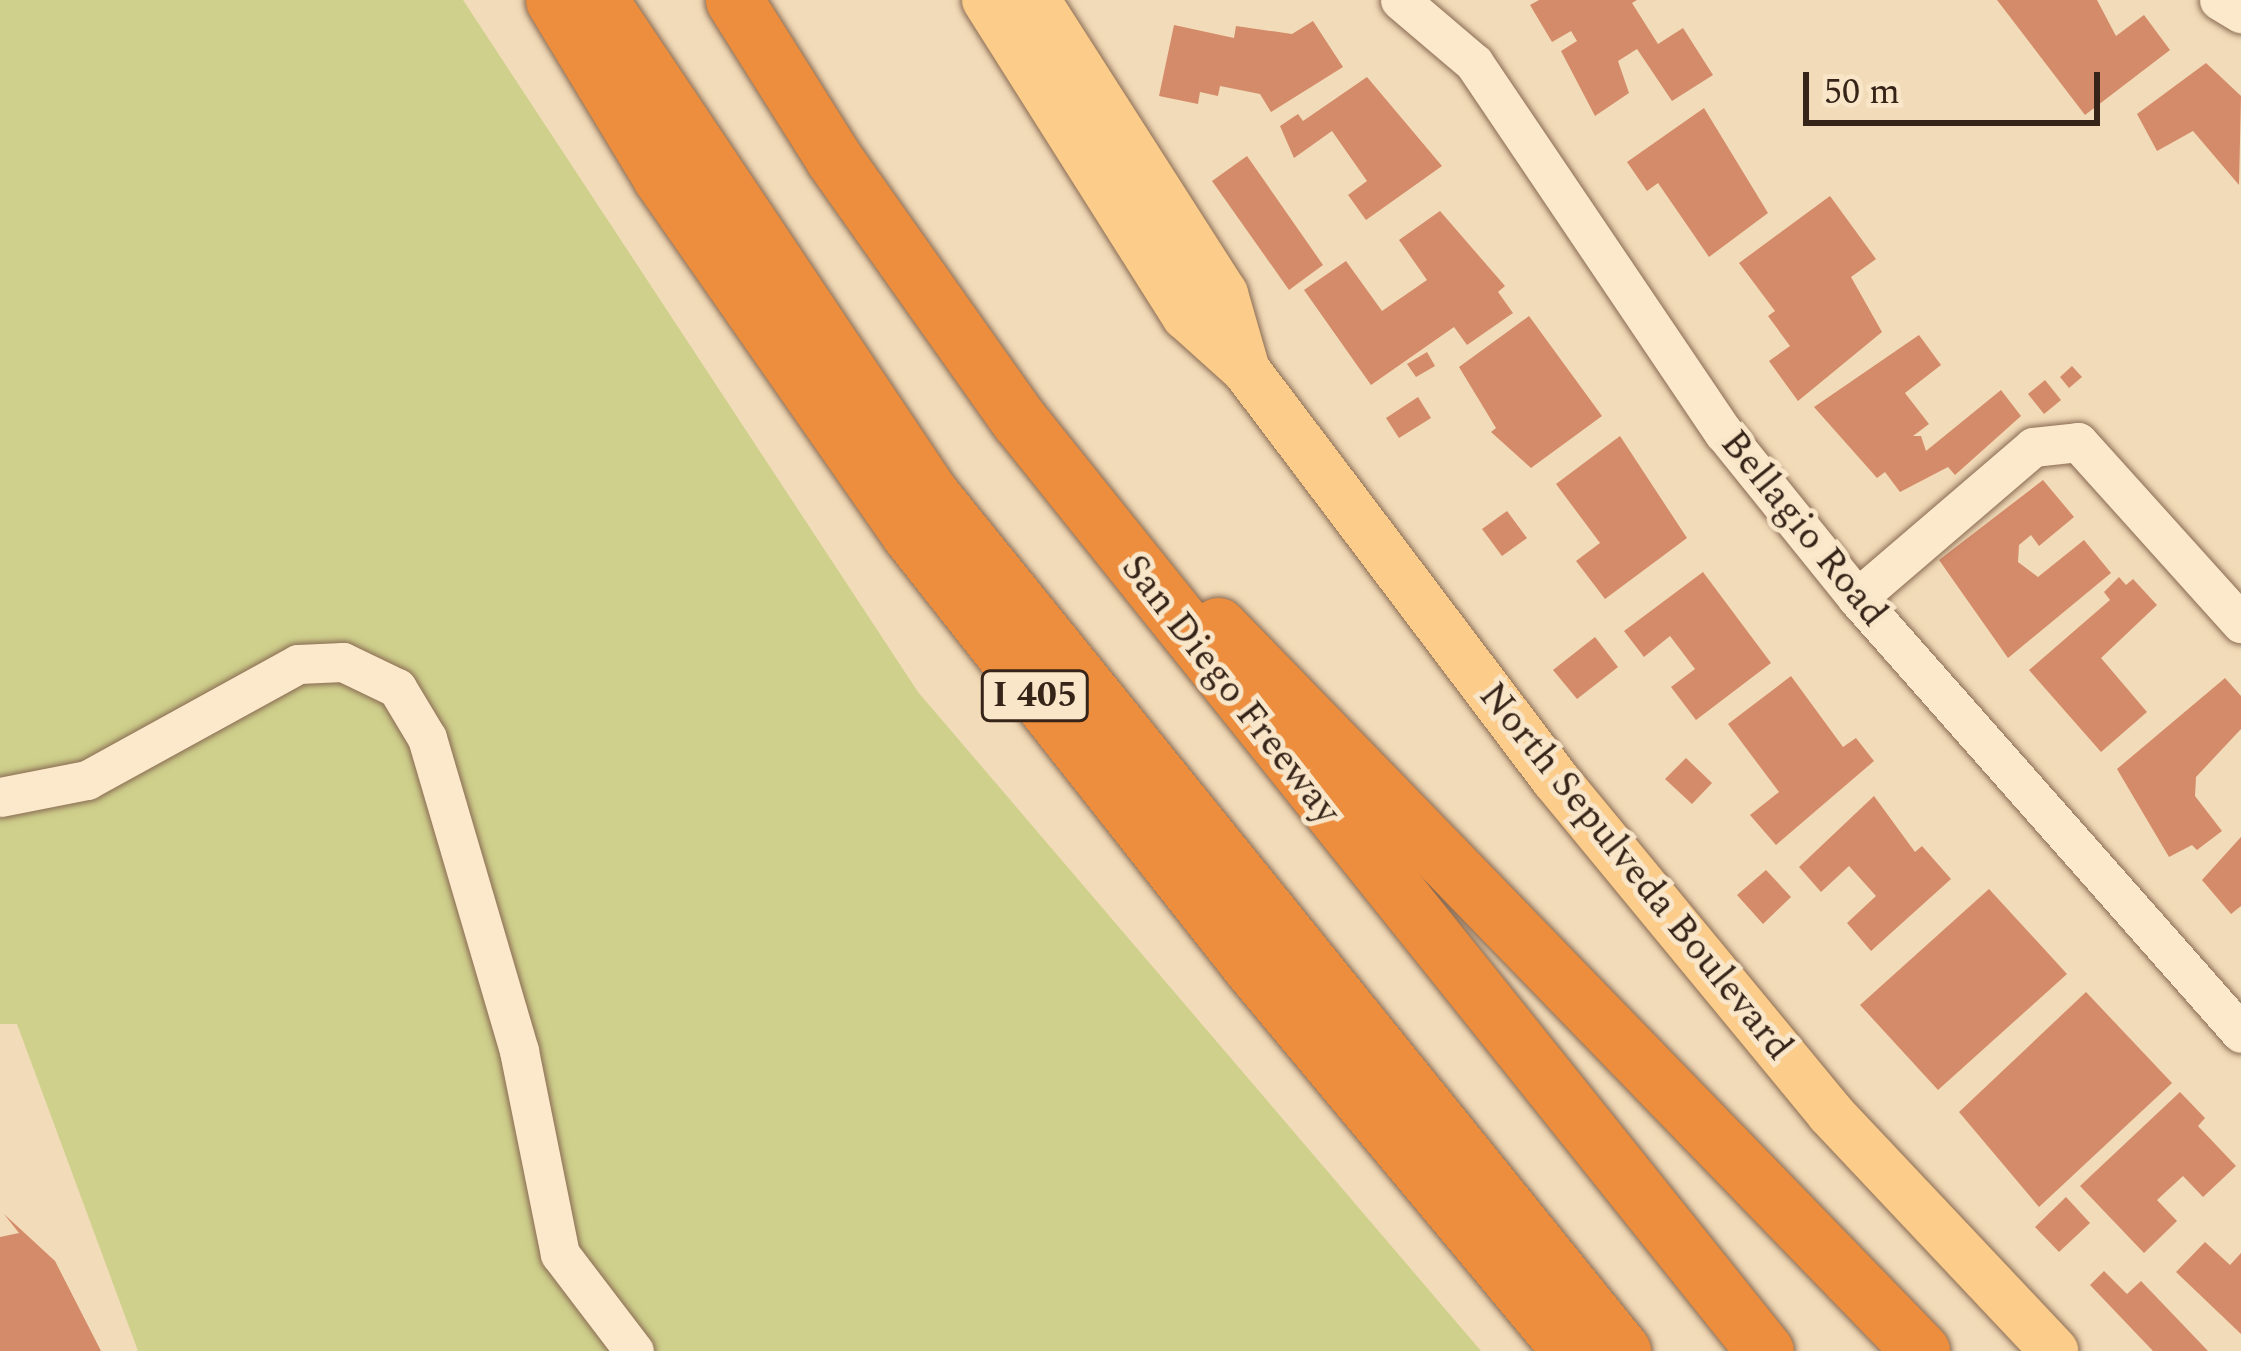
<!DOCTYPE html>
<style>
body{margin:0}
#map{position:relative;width:2241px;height:1351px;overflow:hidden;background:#f2dbb8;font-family:Spectral,serif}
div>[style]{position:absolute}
.green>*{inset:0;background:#cfd08c}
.building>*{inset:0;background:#d48b6a}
.roads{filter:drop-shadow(0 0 3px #896a52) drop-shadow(0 0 3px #896a52)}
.minor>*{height:39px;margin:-19.5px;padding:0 19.5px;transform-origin:19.5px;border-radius:19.5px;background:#fce9cc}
.major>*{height:48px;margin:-24px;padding:0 24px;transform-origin:24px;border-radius:24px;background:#fbcc8a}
.highway>*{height:57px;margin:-28.5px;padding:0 28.5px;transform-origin:28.5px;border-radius:28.5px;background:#ec8e3e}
span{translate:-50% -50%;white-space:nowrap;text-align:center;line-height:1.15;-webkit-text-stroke:10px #f9e6c9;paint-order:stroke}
.shield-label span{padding:3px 9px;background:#f9e6c9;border:3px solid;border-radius:9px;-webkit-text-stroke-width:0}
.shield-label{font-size:36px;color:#362419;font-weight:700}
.street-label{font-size:39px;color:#362419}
.scale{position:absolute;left:1803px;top:72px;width:297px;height:54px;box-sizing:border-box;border:6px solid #362419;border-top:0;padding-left:15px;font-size:36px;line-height:42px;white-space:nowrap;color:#362419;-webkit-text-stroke:9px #f9e6c9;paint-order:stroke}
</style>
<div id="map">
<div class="green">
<i style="clip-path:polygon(0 0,463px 0,918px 692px,1481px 1351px,138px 1351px,17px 1024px,0 1024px)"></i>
</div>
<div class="building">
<i style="clip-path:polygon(1539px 0,1637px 0,1632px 3px,1658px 44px,1683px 28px,1713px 75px,1672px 101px,1637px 49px,1618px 61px,1629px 93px,1595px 116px,1561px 51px,1577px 41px,1571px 31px,1552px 42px,1530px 5px)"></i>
<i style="clip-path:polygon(1997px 0,2097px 0,2116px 36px,2144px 15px,2170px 50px,2085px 115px)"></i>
<i style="clip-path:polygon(1313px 21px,1343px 67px,1271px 112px,1260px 94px,1220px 86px,1218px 96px,1200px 92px,1198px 104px,1159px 96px,1174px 25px,1234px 38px,1236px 26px,1292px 34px)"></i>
<i style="clip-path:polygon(2206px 63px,2241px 96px,2239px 185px,2193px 131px,2157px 151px,2137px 114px)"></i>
<i style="clip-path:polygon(1367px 77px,1442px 166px,1366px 220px,1348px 195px,1367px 181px,1332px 131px,1294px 158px,1280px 126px,1298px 114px,1303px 121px)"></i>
<i style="clip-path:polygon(1704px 108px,1768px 213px,1709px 257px,1658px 183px,1647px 191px,1627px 162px)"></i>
<i style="clip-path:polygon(1247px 156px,1323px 265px,1289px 290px,1212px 181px)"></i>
<i style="clip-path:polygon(1830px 196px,1876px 259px,1851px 277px,1882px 332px,1798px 401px,1769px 361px,1790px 346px,1768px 316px,1775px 311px,1739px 263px)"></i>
<i style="clip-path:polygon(1440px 211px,1505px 286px,1498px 292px,1513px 313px,1467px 345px,1454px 327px,1371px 385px,1304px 290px,1346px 261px,1382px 311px,1427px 280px,1399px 240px)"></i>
<i style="clip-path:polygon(1529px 316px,1602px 416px,1531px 468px,1491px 432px,1496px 428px,1459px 367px)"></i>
<i style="clip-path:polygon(1919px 335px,1941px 365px,1905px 393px,1929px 424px,1913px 436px,1921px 436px,1926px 451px,2001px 390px,2021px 416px,1955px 475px,1948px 467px,1900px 492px,1885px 472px,1877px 478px,1814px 407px)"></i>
<i style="clip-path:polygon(1427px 352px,1435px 366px,1416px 377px,1407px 364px)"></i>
<i style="clip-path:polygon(2072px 366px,2082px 377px,2069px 388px,2060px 377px)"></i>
<i style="clip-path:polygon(2045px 380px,2061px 400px,2044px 414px,2028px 394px)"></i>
<i style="clip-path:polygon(1418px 397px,1431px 418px,1399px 438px,1386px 418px)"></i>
<i style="clip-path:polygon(1620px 436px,1687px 538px,1605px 599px,1576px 561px,1600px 543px,1556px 484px)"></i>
<i style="clip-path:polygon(2043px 480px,2074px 517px,2039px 546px,2031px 535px,2019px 545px,2018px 562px,2038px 577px,2084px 540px,2111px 573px,2008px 658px,1939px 560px)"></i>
<i style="clip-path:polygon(1507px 511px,1527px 538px,1502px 556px,1482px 529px)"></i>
<i style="clip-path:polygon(1703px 572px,1771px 663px,1696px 720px,1671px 687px,1695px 669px,1670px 636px,1644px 657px,1624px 631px)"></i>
<i style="clip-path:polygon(2119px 577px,2126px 585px,2133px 579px,2157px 605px,2101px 658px,2147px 712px,2101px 752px,2029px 670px,2110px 600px,2104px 592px)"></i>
<i style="clip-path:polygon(1595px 637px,1618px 667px,1577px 699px,1553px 670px)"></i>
<i style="clip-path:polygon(1791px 676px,1843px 747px,1856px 738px,1874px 761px,1776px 845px,1750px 815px,1779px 792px,1728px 724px)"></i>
<i style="clip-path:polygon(2225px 678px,2241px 696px,2241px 729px,2196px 777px,2195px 796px,2222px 831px,2197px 850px,2192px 845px,2169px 857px,2117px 769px)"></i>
<i style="clip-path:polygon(1686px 758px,1712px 783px,1692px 804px,1665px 779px)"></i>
<i style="clip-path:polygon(1874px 796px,1915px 852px,1922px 846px,1951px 879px,1871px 951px,1847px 923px,1876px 896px,1849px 866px,1821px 892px,1799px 867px)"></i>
<i style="clip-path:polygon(2241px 837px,2241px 906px,2231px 914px,2202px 880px)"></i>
<i style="clip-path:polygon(1766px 870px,1791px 897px,1763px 924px,1737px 895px)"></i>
<i style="clip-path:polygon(1989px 889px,2067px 974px,1938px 1090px,1860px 1005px)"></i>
<i style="clip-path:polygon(2086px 992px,2172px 1083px,2039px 1207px,1959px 1112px)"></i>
<i style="clip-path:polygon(2180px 1092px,2205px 1118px,2198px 1126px,2236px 1166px,2203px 1197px,2183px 1176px,2157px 1200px,2177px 1221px,2144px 1253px,2080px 1186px)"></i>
<i style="clip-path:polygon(2066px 1197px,2090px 1223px,2059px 1252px,2035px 1227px)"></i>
<i style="clip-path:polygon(4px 1214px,55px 1261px,101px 1351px,0 1351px,0 1237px,19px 1233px)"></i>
<i style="clip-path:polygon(2205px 1242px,2230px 1265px,2241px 1253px,2241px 1334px,2176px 1272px)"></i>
<i style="clip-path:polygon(2104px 1271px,2127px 1294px,2141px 1281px,2208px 1351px,2153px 1351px,2090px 1285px)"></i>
</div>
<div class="roads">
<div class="minor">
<i style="left:1400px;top:0;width:97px;rotate:40.4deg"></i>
<i style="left:1474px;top:63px;width:447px;rotate:56deg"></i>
<i style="left:1724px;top:433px;width:212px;rotate:51.1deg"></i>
<i style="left:1857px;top:598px;width:580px;rotate:48.56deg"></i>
<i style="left:2219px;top:0;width:26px;rotate:31deg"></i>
<i style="left:1857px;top:598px;width:232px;rotate:-40.6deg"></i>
<i style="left:2033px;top:447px;width:45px;rotate:-6.3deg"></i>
<i style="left:2078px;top:442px;width:244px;rotate:48deg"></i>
<i style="left:0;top:797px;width:89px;rotate:-11.1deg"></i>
<i style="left:87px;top:780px;width:241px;rotate:-28.8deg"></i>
<i style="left:298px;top:664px;width:45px;rotate:-2.5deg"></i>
<i style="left:343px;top:662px;width:60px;rotate:25.7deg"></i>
<i style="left:397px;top:688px;width:58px;rotate:59deg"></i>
<i style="left:427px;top:738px;width:326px;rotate:73.6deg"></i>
<i style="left:519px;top:1051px;width:207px;rotate:78.6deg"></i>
<i style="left:560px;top:1254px;width:122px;rotate:52.7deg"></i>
</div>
<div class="major">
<i style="left:986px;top:0;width:374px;rotate:57.7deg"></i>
<i style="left:1186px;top:316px;width:81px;rotate:42deg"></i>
<i style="left:1246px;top:370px;width:513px;rotate:52.93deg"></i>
<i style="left:1555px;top:779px;width:433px;rotate:50.5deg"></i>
<i style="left:1830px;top:1113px;width:327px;rotate:46.7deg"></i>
<i style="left:1036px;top:0;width:349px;rotate:57.4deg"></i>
<i style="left:1224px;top:294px;width:79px;rotate:73.9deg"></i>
</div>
<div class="highway">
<i style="left:554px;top:0;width:207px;rotate:58.8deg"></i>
<i style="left:661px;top:177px;width:435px;rotate:55.1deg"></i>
<i style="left:910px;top:534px;width:555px;rotate:51.73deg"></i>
<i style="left:1254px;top:970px;width:496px;rotate:50.2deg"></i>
<i style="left:599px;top:0;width:595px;rotate:56.18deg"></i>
<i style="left:930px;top:494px;width:1102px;rotate:51.08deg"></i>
<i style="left:734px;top:0;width:188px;rotate:57.8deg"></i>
<i style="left:834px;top:159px;width:320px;rotate:54.7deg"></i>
<i style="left:1019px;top:420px;width:1193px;rotate:51.3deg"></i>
<i style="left:1218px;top:626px;width:1010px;rotate:45.88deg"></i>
</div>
</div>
<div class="shield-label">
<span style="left:1035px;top:696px">I 405</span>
</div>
<div class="street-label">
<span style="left:1803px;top:529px;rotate:51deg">Bellagio Road</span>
<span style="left:1230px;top:690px;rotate:52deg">San Diego Freeway</span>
<span style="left:1635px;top:872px;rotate:51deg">North Sepulveda Boulevard</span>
</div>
<div class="scale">50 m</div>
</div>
